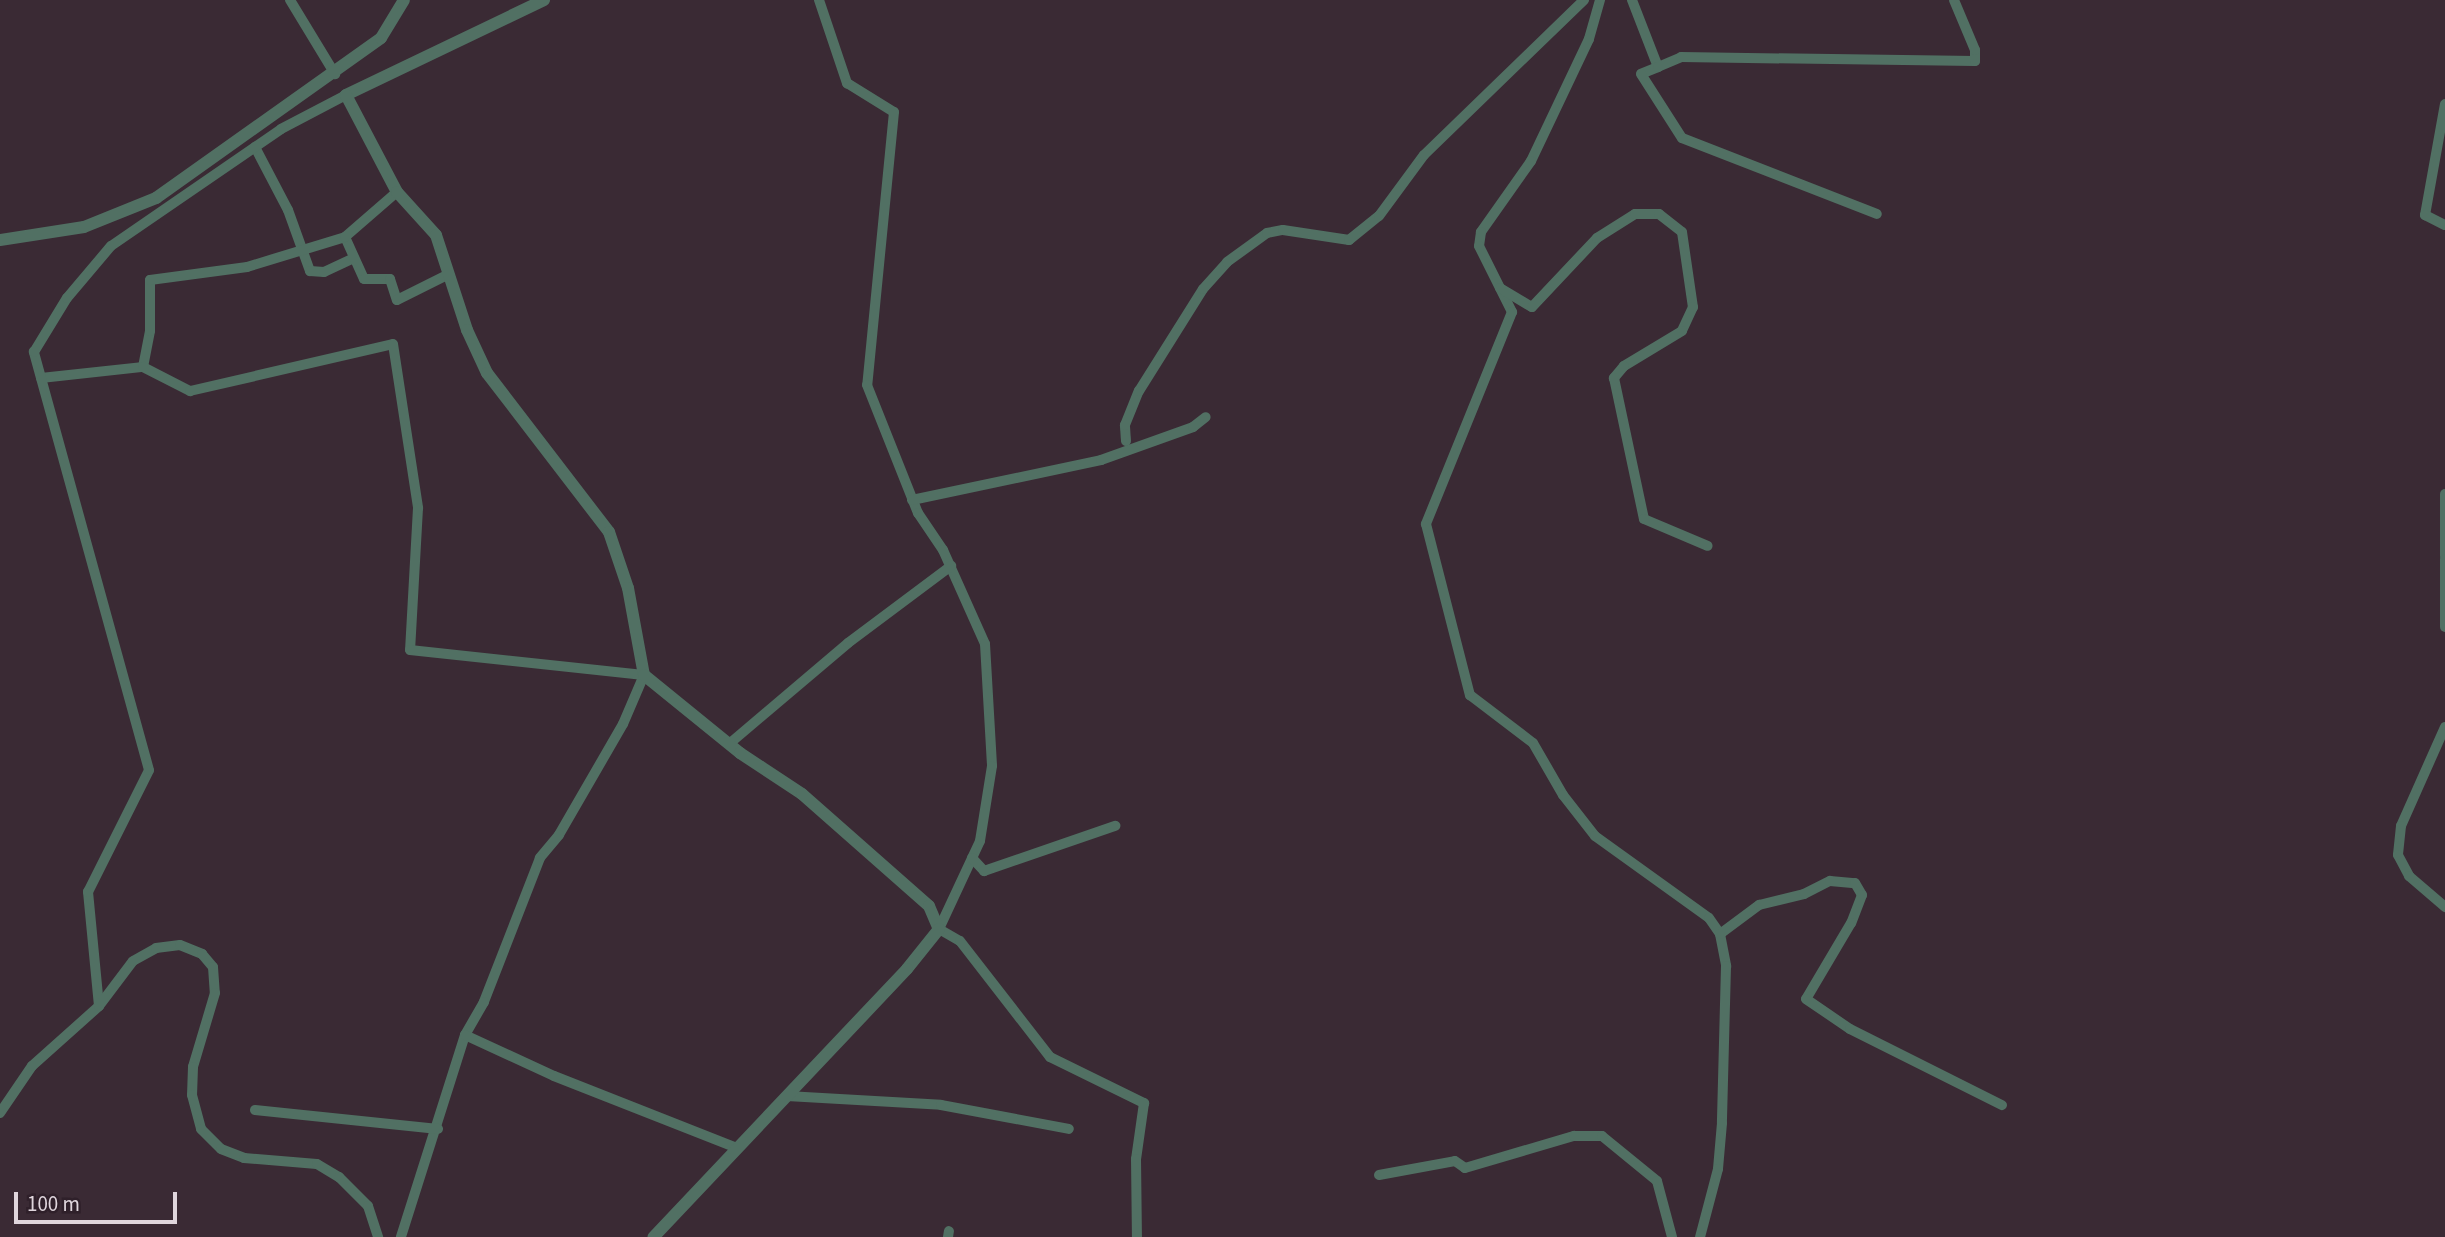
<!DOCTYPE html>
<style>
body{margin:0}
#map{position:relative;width:2445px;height:1237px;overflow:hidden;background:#3a2a34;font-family:"Source Sans 3",sans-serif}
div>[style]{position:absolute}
.minor>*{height:10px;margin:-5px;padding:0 5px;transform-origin:5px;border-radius:5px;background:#517063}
.tertiary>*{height:12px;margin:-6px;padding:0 6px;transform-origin:6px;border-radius:6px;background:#517063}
span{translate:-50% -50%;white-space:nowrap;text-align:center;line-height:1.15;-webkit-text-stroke:5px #2f202a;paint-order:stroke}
.scale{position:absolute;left:14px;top:1192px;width:163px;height:32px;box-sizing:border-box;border:4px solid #e0d6dd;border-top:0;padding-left:9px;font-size:21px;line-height:24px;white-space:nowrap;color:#e0d6dd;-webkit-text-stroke:5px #2f202a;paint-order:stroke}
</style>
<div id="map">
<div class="minor">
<i style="left:290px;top:0;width:87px;rotate:58.7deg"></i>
<i style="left:819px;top:0;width:88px;rotate:71.4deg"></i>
<i style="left:847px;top:83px;width:55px;rotate:31.7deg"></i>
<i style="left:894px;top:112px;width:274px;rotate:95.6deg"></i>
<i style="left:867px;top:385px;width:138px;rotate:68.3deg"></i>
<i style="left:918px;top:513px;width:45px;rotate:56deg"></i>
<i style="left:943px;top:550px;width:103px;rotate:65.9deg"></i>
<i style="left:985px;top:644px;width:122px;rotate:86.7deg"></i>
<i style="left:992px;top:766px;width:76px;rotate:99.1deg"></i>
<i style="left:980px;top:841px;width:97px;rotate:115deg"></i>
<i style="left:939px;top:929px;width:24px;rotate:30deg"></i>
<i style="left:960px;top:941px;width:147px;rotate:52.2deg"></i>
<i style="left:1050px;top:1057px;width:105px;rotate:26.1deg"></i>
<i style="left:1144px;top:1103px;width:57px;rotate:98.1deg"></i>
<i style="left:1136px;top:1159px;width:78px;rotate:89.3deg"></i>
<i style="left:1600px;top:0;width:41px;rotate:105.8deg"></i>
<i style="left:1589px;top:39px;width:135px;rotate:115.4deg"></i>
<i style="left:1531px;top:161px;width:87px;rotate:125.2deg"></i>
<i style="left:1481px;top:232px;width:14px;rotate:98deg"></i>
<i style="left:1479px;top:246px;width:74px;rotate:63.4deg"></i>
<i style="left:1512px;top:312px;width:229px;rotate:112.1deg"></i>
<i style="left:1426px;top:524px;width:177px;rotate:75.6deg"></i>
<i style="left:1470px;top:695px;width:79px;rotate:37.3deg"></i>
<i style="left:1533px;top:743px;width:60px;rotate:60deg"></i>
<i style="left:1563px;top:795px;width:52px;rotate:52deg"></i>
<i style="left:1595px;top:836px;width:140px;rotate:35.7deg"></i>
<i style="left:1709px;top:918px;width:19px;rotate:55deg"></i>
<i style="left:1720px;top:934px;width:33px;rotate:79deg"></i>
<i style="left:1726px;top:966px;width:157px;rotate:91.5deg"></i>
<i style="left:1722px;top:1123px;width:46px;rotate:95deg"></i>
<i style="left:1718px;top:1169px;width:70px;rotate:104.8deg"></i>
<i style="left:1632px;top:0;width:72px;rotate:68.8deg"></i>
<i style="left:1658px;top:67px;width:18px;rotate:158deg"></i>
<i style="left:1641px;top:74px;width:76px;rotate:57.4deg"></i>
<i style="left:1682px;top:138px;width:209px;rotate:21.3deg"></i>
<i style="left:1658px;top:67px;width:25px;rotate:-23deg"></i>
<i style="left:1681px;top:57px;width:294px;rotate:0.8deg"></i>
<i style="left:1975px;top:61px;width:11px;rotate:-90deg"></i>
<i style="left:1975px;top:50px;width:54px;rotate:-112.8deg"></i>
<i style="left:2445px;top:104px;width:113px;rotate:100.2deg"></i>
<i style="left:2425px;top:215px;width:22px;rotate:27deg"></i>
<i style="left:255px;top:147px;width:71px;rotate:62.4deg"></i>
<i style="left:288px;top:210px;width:65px;rotate:70.2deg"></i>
<i style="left:310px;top:271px;width:14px;rotate:4deg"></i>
<i style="left:324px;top:272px;width:33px;rotate:-25deg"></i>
<i style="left:345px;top:237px;width:46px;rotate:65.7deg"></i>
<i style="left:364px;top:279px;width:26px"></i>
<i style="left:390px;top:279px;width:22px;rotate:72deg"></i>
<i style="left:397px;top:300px;width:56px;rotate:-26.6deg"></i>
<i style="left:1500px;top:288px;width:37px;rotate:31deg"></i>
<i style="left:1532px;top:307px;width:95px;rotate:-46.7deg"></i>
<i style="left:1597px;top:238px;width:45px;rotate:-32.3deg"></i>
<i style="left:1635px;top:214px;width:24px"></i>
<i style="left:1659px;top:214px;width:29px;rotate:38deg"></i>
<i style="left:1682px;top:232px;width:76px;rotate:81.7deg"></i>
<i style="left:1693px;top:307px;width:26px;rotate:115deg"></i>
<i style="left:1682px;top:331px;width:68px;rotate:148.9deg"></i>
<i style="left:1624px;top:366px;width:16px;rotate:130deg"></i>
<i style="left:1614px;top:378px;width:144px;rotate:78deg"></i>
<i style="left:1644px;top:519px;width:69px;rotate:22.9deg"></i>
<i style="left:143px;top:367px;width:37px;rotate:-79deg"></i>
<i style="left:150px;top:331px;width:51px;rotate:-90deg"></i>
<i style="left:150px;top:280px;width:98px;rotate:-7.6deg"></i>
<i style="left:247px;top:267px;width:102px;rotate:-17deg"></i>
<i style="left:345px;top:237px;width:69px;rotate:-40.9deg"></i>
<i style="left:41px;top:378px;width:103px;rotate:-6.2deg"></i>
<i style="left:143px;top:367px;width:53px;rotate:27.1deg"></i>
<i style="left:190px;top:391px;width:208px;rotate:-13deg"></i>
<i style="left:393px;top:344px;width:166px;rotate:81.3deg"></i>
<i style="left:418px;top:508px;width:142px;rotate:93.2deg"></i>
<i style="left:410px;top:650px;width:235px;rotate:6.1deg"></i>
<i style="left:644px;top:675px;width:53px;rotate:113.2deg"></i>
<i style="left:623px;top:724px;width:128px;rotate:120deg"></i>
<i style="left:559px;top:835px;width:30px;rotate:130deg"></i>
<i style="left:540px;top:858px;width:155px;rotate:111.3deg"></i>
<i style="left:484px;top:1002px;width:38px;rotate:120deg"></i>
<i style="left:465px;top:1035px;width:212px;rotate:107.6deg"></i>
<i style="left:1126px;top:441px;width:16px;rotate:-94deg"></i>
<i style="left:1125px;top:425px;width:37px;rotate:-68deg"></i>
<i style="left:1139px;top:391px;width:120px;rotate:-57.9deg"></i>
<i style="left:1203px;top:289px;width:36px;rotate:-48deg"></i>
<i style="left:1227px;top:262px;width:49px;rotate:-35.9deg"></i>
<i style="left:1267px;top:233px;width:16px;rotate:-11deg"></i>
<i style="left:1283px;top:230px;width:67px;rotate:8.6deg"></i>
<i style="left:1349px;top:240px;width:38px;rotate:-39deg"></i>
<i style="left:1379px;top:216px;width:76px;rotate:-53.6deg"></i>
<i style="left:1424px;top:155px;width:223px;rotate:-44.1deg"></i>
<i style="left:2445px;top:494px;width:62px;rotate:90deg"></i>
<i style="left:912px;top:500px;width:193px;rotate:-11.9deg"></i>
<i style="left:1101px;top:460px;width:98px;rotate:-19.7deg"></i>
<i style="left:1193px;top:427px;width:16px;rotate:-38deg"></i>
<i style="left:2445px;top:559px;width:68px;rotate:90deg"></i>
<i style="left:2445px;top:727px;width:108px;rotate:114deg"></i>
<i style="left:2401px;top:826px;width:29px;rotate:96deg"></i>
<i style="left:2398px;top:855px;width:24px;rotate:62deg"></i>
<i style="left:2409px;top:876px;width:48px;rotate:40.7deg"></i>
<i style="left:729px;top:744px;width:156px;rotate:-40.3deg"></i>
<i style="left:848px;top:643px;width:129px;rotate:-36.8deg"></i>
<i style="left:972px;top:858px;width:18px;rotate:47deg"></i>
<i style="left:984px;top:871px;width:139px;rotate:-19deg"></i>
<i style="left:1720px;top:934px;width:49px;rotate:-36.6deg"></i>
<i style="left:1759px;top:905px;width:46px;rotate:-13.7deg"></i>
<i style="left:1804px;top:894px;width:29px;rotate:-27deg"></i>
<i style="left:1830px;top:881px;width:25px;rotate:5deg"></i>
<i style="left:1855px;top:883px;width:14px;rotate:60deg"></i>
<i style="left:1862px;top:895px;width:30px;rotate:111deg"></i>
<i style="left:1851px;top:923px;width:88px;rotate:120.6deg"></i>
<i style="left:1806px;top:999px;width:53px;rotate:34.3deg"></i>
<i style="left:1850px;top:1029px;width:170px;rotate:26.6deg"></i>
<i style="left:99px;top:1006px;width:115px;rotate:-95.5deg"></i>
<i style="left:88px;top:892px;width:136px;rotate:-63.4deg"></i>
<i style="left:149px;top:770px;width:434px;rotate:-105.4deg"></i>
<i style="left:34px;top:352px;width:63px;rotate:-58.6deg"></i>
<i style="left:67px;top:298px;width:68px;rotate:-49.8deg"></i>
<i style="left:111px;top:246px;width:206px;rotate:-34.5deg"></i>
<i style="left:281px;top:129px;width:73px;rotate:-27.6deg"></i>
<i style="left:465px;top:1035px;width:98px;rotate:24.7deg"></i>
<i style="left:554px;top:1076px;width:197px;rotate:21.5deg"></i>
<i style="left:787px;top:1096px;width:154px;rotate:3.3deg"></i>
<i style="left:941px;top:1105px;width:130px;rotate:10.6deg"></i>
<i style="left:255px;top:1110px;width:184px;rotate:5.9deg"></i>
<i style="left:0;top:1113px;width:57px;rotate:-55.8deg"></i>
<i style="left:32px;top:1066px;width:90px;rotate:-41.8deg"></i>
<i style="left:99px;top:1006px;width:56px;rotate:-52.9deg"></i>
<i style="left:133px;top:961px;width:26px;rotate:-29deg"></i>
<i style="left:156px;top:948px;width:24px;rotate:-7deg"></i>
<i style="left:180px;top:945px;width:24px;rotate:22deg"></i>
<i style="left:202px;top:954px;width:17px;rotate:50deg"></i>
<i style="left:213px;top:967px;width:26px;rotate:86deg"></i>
<i style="left:215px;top:993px;width:77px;rotate:106.6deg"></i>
<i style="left:193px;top:1067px;width:28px;rotate:92deg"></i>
<i style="left:192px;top:1095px;width:35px;rotate:75deg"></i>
<i style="left:201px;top:1129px;width:28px;rotate:45deg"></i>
<i style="left:221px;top:1149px;width:25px;rotate:21deg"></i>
<i style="left:244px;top:1158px;width:73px;rotate:4.7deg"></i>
<i style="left:317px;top:1164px;width:26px;rotate:31deg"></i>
<i style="left:339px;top:1177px;width:41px;rotate:45deg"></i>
<i style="left:368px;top:1206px;width:33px;rotate:72deg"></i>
<i style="left:1379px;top:1175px;width:77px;rotate:-10.4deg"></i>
<i style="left:1455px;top:1161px;width:12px;rotate:35deg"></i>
<i style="left:1465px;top:1168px;width:114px;rotate:-16.4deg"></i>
<i style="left:1574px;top:1136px;width:28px"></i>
<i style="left:1602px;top:1136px;width:71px;rotate:39.3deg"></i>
<i style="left:1657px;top:1181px;width:58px;rotate:75deg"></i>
<i style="left:948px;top:1237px;width:6px;rotate:-81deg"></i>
</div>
<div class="tertiary">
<i style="left:544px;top:0;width:220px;rotate:154.4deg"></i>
<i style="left:346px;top:95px;width:110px;rotate:62.3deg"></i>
<i style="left:397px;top:192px;width:58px;rotate:47.8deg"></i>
<i style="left:436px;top:235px;width:100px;rotate:71.9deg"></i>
<i style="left:467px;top:330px;width:47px;rotate:65.1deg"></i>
<i style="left:487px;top:373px;width:200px;rotate:52.5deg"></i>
<i style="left:609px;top:532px;width:59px;rotate:71.3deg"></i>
<i style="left:628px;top:588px;width:88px;rotate:79.6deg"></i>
<i style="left:644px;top:675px;width:124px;rotate:39.1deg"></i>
<i style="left:740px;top:753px;width:74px;rotate:33.5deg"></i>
<i style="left:802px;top:794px;width:169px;rotate:41.4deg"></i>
<i style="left:929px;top:906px;width:25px;rotate:67deg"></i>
<i style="left:939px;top:929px;width:51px;rotate:128.7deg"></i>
<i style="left:907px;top:969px;width:369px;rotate:133.4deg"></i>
<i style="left:0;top:240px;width:85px;rotate:-8.8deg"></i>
<i style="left:84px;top:227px;width:78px;rotate:-21.9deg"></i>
<i style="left:156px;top:198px;width:276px;rotate:-35.4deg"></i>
<i style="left:381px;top:38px;width:44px;rotate:-58.8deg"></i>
</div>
<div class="scale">100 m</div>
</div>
